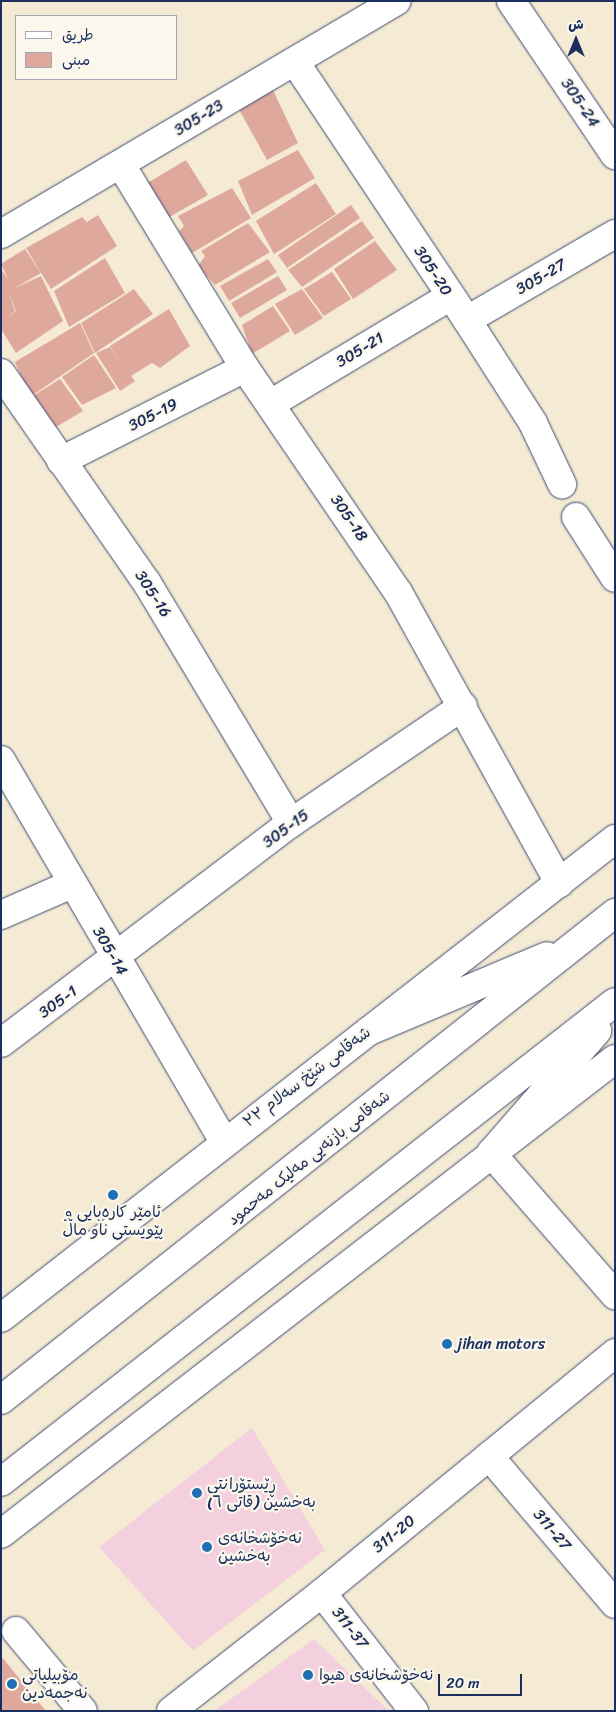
<!DOCTYPE html>
<meta charset="utf-8">
<style>
body{margin:0}
#map{position:relative;width:616px;height:1712px;overflow:hidden;background:#f5ebd5;font-family:Sriracha,"Playpen Sans Arabic",sans-serif}
div>[style]{position:absolute}
.built>*{inset:0;background:#f4cfdd}
.building>*{inset:0;background:#dfa89d}
.roads{filter:drop-shadow(0 0 1px #3c4b70) drop-shadow(0 0 1px #3c4b70)}
.minor>*{height:28px;margin:-14px;padding:0 14px;transform-origin:14px;border-radius:14px;background:#fff}
.major>*{height:28px;margin:-14px;padding:0 14px;transform-origin:14px;border-radius:14px;background:#fff}
.highway>*{height:28px;margin:-14px;padding:0 14px;transform-origin:14px;border-radius:14px;background:#fff}
.dots>*{width:14px;height:14px;translate:-50% -50%;box-sizing:border-box;border:2px solid #fbf7ec;border-radius:50%}
span{translate:-50% -50%;white-space:nowrap;text-align:center;line-height:1.15;-webkit-text-stroke:4.5px #fbf7ec;paint-order:stroke}
.street-label{font-size:16px;color:#1b2f5e}
.poi-label{font-size:16px;color:#1b2f5e}
.left{translate:0 -50%;text-align:left}
.frame{position:absolute;inset:0;border:2px solid #1b2f5e;pointer-events:none}
.legend{position:absolute;left:15px;top:15px;width:162px;height:65px;box-sizing:border-box;background:#fbf7ec;border:1px solid #a1a7b3;margin:0;padding:6px 9px;list-style:none;font-size:15px;color:#1b2f5e}
.legend li{display:flex;align-items:center;gap:10px;height:25px}
.legend b{width:25px;border:1px solid #a1a7b3}
.north{position:absolute;left:551px;top:15px;width:50px;height:50px;-webkit-text-stroke:4px #fbf7ec;paint-order:stroke;rotate:0deg;font-size:14px;font-weight:700;line-height:20px;text-align:center;color:#1b2f5e}
.north::after{content:'';display:block;margin:auto;width:18px;height:22px;background:#1b2f5e;clip-path:polygon(50% 0,100% 100%,50% 72%,0 100%)}
.scale{position:absolute;left:438px;top:1674px;width:84px;height:22px;box-sizing:border-box;border:2px solid #1b2f5e;border-top:0;padding-left:6px;font-size:15px;line-height:18px;white-space:nowrap;color:#1b2f5e;-webkit-text-stroke:4px #fbf7ec;paint-order:stroke}
</style>
<div id="map">
<div class="built">
<i style="clip-path:polygon(252px 1428px,325px 1550px,193px 1651px,99px 1547px)"></i>
<i style="clip-path:polygon(314px 1639px,389px 1711px,214px 1711px)"></i>
</div>
<div class="building">
<i style="clip-path:polygon(271px 86px,298px 143px,267px 160px,237px 106px)"></i>
<i style="clip-path:polygon(298px 150px,315px 178px,252px 215px,238px 181px)"></i>
<i style="clip-path:polygon(186px 160px,208px 195px,166px 219px,144px 185px)"></i>
<i style="clip-path:polygon(316px 183px,336px 214px,274px 254px,256px 221px)"></i>
<i style="clip-path:polygon(232px 188px,251px 218px,192px 253px,179px 231px,184px 226px,178px 216px)"></i>
<i style="clip-path:polygon(351px 205px,360px 218px,287px 268px,278px 255px)"></i>
<i style="clip-path:polygon(98px 215px,117px 246px,51px 289px,26px 248px,82px 217px,87px 222px)"></i>
<i style="clip-path:polygon(362px 221px,374px 238px,302px 287px,288px 270px)"></i>
<i style="clip-path:polygon(248px 223px,270px 252px,215px 285px,198px 266px,205px 256px,201px 251px)"></i>
<i style="clip-path:polygon(375px 241px,397px 270px,353px 299px,334px 269px)"></i>
<i style="clip-path:polygon(evenodd,25px 249px,41px 273px,13px 289px,41px 276px,63px 321px,16px 353px,1px 329px,1px 269px,8px 279px,1px 264px,25px 249px,8px 291px,16px 311px,7px 317px,15px 311px,8px 291px)"></i>
<i style="clip-path:polygon(105px 258px,125px 293px,69px 327px,54px 291px)"></i>
<i style="clip-path:polygon(268px 259px,277px 272px,229px 301px,220px 286px)"></i>
<i style="clip-path:polygon(332px 272px,351px 299px,324px 316px,304px 289px)"></i>
<i style="clip-path:polygon(278px 276px,287px 290px,240px 318px,231px 303px)"></i>
<i style="clip-path:polygon(134px 289px,153px 314px,95px 353px,81px 323px)"></i>
<i style="clip-path:polygon(302px 289px,323px 318px,295px 335px,275px 304px)"></i>
<i style="clip-path:polygon(273px 306px,290px 331px,252px 354px,242px 325px)"></i>
<i style="clip-path:polygon(169px 309px,190px 346px,160px 368px,152px 363px,131px 376px,135px 381px,120px 391px,96px 353px,110px 347px,120px 361px,110px 346px)"></i>
<i style="clip-path:polygon(80px 323px,94px 353px,30px 397px,15px 362px)"></i>
<i style="clip-path:polygon(94px 355px,116px 388px,82px 405px,62px 377px)"></i>
<i style="clip-path:polygon(60px 379px,83px 411px,56px 427px,33px 396px)"></i>
<i style="clip-path:polygon(1px 1656px,46px 1711px,1px 1711px)"></i>
</div>
<div class="roads">
<div class="minor">
<i style="left:511px;top:1px;width:186px;rotate:56deg"></i>
<i style="left:295px;top:62px;width:310px;rotate:56.3deg"></i>
<i style="left:467px;top:320px;width:122px;rotate:57.3deg"></i>
<i style="left:533px;top:423px;width:68px;rotate:64.6deg"></i>
<i style="left:121px;top:165px;width:238px;rotate:58.6deg"></i>
<i style="left:245px;top:368px;width:271px;rotate:55.7deg"></i>
<i style="left:398px;top:592px;width:333px;rotate:61deg"></i>
<i style="left:1px;top:234px;width:459px;rotate:-30.5deg"></i>
<i style="left:467px;top:320px;width:171px;rotate:-30.2deg"></i>
<i style="left:1px;top:373px;width:256px;rotate:55.2deg"></i>
<i style="left:147px;top:583px;width:280px;rotate:59deg"></i>
<i style="left:272px;top:403px;width:206px;rotate:-30.9deg"></i>
<i style="left:61px;top:461px;width:206px;rotate:-26.8deg"></i>
<i style="left:576px;top:517px;width:72px;rotate:57.4deg"></i>
<i style="left:1px;top:760px;width:440px;rotate:59.7deg"></i>
<i style="left:1px;top:915px;width:77px;rotate:-23.6deg"></i>
<i style="left:1px;top:1043px;width:364px;rotate:-37.2deg"></i>
<i style="left:291px;top:823px;width:208px;rotate:-34.2deg"></i>
<i style="left:491px;top:1153px;width:189px;rotate:48.9deg"></i>
<i style="left:489px;top:1456px;width:194px;rotate:49.6deg"></i>
<i style="left:322px;top:1593px;width:150px;rotate:52.1deg"></i>
<i style="left:16px;top:1631px;width:104px;rotate:50.1deg"></i>
<i style="left:171px;top:1711px;width:192px;rotate:-38deg"></i>
<i style="left:322px;top:1593px;width:379px;rotate:-39.3deg"></i>
</div>
<div class="major">
<i style="left:1px;top:1318px;width:779px;rotate:-37.96deg"></i>
<i style="left:1px;top:1534px;width:776px;rotate:-37.73deg"></i>
</div>
<div class="highway">
<i style="left:369px;top:1031px;width:193px;rotate:-22.8deg"></i>
<i style="left:491px;top:1153px;width:162px;rotate:-49deg"></i>
<i style="left:1px;top:1400px;width:784px;rotate:-38.42deg"></i>
<i style="left:1px;top:1482px;width:779px;rotate:-38.02deg"></i>
</div>
</div>
<div class="dots">
<i style="left:113px;top:1195px;background:#1f6fb2"></i>
<i style="left:447px;top:1344px;background:#1f6fb2"></i>
<i style="left:197px;top:1493px;background:#1f6fb2"></i>
<i style="left:207px;top:1547px;background:#1f6fb2"></i>
<i style="left:308px;top:1675px;background:#1f6fb2"></i>
<i style="left:12px;top:1684px;background:#1f6fb2"></i>
</div>
<div class="street-label">
<span style="left:580px;top:103px;rotate:56deg">305-24</span>
<span style="left:199px;top:118px;rotate:-31deg">305-23</span>
<span style="left:433px;top:271px;rotate:57deg">305-20</span>
<span style="left:541px;top:277px;rotate:-30deg">305-27</span>
<span style="left:360px;top:350px;rotate:-31deg">305-21</span>
<span style="left:153px;top:415px;rotate:-27deg">305-19</span>
<span style="left:349px;top:518px;rotate:56deg">305-18</span>
<span style="left:153px;top:594px;rotate:57deg">305-16</span>
<span style="left:286px;top:829px;rotate:-36deg">305-15</span>
<span style="left:110px;top:951px;rotate:60deg">305-14</span>
<span style="left:58px;top:1002px;rotate:-36deg">305-1</span>
<span style="left:307px;top:1077px;rotate:-37deg">شەقامی شێخ سەلام ٣٣</span>
<span style="left:309px;top:1158px;rotate:-39deg">شەقامی بازنەیی مەلیک مەحمود</span>
<span style="left:552px;top:1530px;rotate:50deg">311-27</span>
<span style="left:394px;top:1534px;rotate:-39deg">311-20</span>
<span style="left:350px;top:1628px;rotate:52deg">311-37</span>
</div>
<div class="poi-label">
<span style="left:113px;top:1221px">ئامێر کارەبایی و<br>پێویستی ناو ماڵ</span>
<span class="left" style="left:457px;top:1344px">jihan motors</span>
<span class="left" style="left:207px;top:1493px">ڕێستۆرانتی<br>بە‌خشین (قاتی ٦)</span>
<span class="left" style="left:218px;top:1547px">نەخۆشخانەی<br>بەخشین</span>
<span class="left" style="left:22px;top:1684px">مۆبیلیاتی<br>نەجمەدین</span>
<span class="left" style="left:319px;top:1675px">نەخۆشخانەی هیوا</span>
</div>
<div class="frame"></div>
<ul class="legend">
<li><b style="height:6px;background:#fff"></b>طريق</li>
<li><b style="height:14px;background:#dfa89d"></b>مبنى</li>
</ul>
<div class="north">ش</div>
<div class="scale">20 m</div>
</div>
